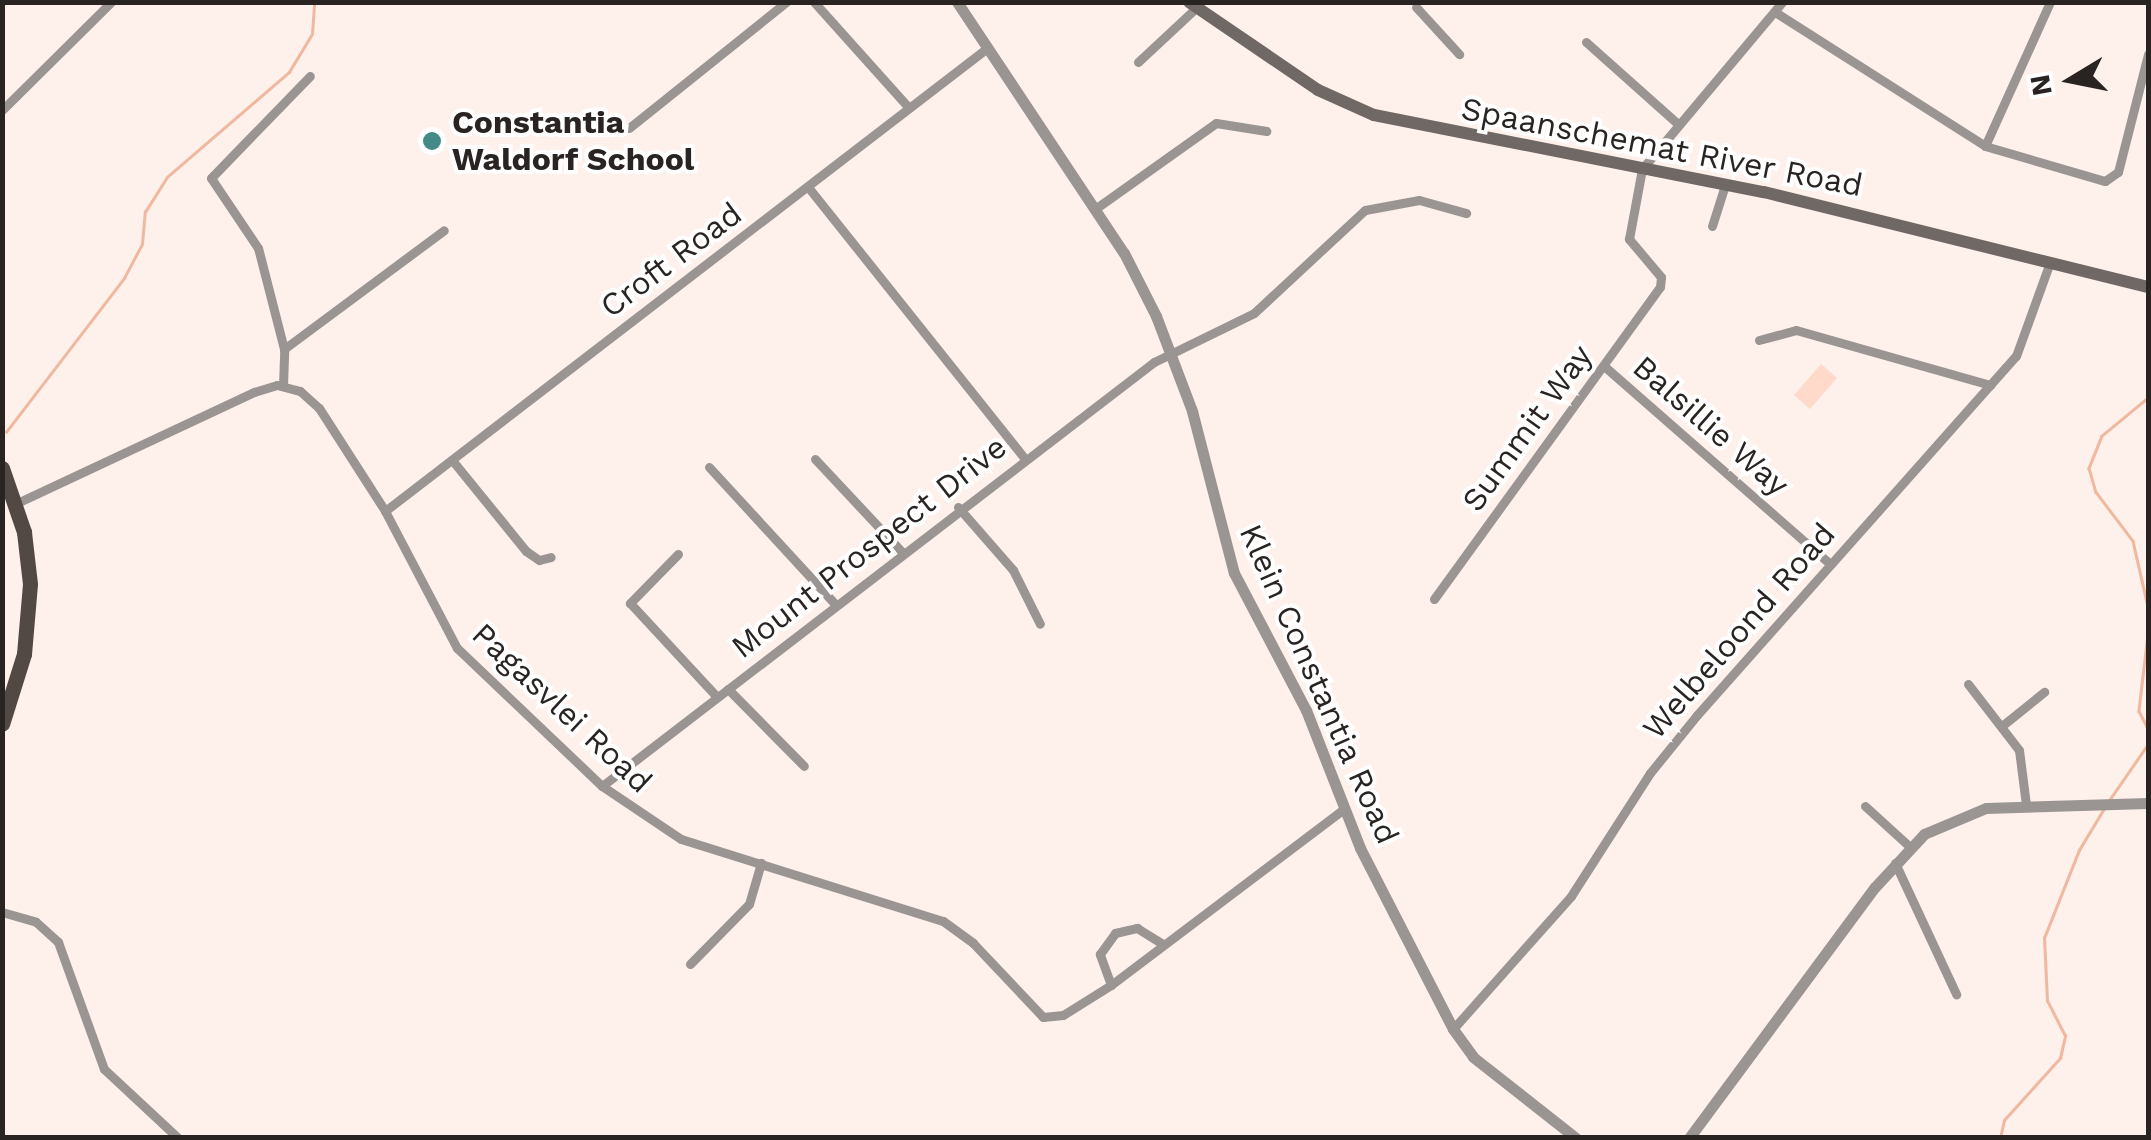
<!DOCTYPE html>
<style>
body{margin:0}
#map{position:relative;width:2151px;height:1140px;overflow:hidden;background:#fef0eb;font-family:"Work Sans",sans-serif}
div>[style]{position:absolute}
.green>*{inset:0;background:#ffd9c9}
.stream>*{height:2.5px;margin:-1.25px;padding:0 1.25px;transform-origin:1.25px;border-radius:1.25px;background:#f0b89f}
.minor>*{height:9px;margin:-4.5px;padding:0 4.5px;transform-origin:4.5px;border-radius:4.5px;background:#9a9592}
.tertiary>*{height:11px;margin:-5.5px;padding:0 5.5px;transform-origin:5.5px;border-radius:5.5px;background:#9a9592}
.secondary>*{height:12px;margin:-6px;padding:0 6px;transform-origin:6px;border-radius:6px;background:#706865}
.primary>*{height:15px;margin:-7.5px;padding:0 7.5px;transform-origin:7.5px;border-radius:7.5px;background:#524945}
.dots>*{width:28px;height:28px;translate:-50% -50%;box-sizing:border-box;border:5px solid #fff;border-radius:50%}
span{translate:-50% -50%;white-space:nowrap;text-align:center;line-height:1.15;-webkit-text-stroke:8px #fff;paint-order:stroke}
.poi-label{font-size:32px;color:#292422;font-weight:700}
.left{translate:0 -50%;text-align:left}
.street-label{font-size:32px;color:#292422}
.frame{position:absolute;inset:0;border:5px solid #292422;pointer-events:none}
.north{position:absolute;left:2021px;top:30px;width:100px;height:100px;-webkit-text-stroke:8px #fff;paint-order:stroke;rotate:260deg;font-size:28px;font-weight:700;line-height:40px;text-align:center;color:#292422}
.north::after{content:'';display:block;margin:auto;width:35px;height:45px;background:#292422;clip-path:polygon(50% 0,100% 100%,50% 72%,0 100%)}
</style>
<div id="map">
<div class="green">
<i style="clip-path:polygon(1821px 364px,1837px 378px,1810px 409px,1794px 395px)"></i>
</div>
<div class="stream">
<i style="left:2148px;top:398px;width:60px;rotate:140.4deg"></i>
<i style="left:2102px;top:436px;width:35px;rotate:112deg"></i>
<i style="left:2089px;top:468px;width:25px;rotate:74deg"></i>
<i style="left:2096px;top:492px;width:61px;rotate:52.9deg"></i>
<i style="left:2133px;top:541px;width:68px;rotate:77.2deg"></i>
<i style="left:6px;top:432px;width:194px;rotate:-52.5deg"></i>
<i style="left:124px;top:278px;width:38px;rotate:-62deg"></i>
<i style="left:142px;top:244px;width:32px;rotate:-85deg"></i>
<i style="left:145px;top:212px;width:41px;rotate:-57.8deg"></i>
<i style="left:167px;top:177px;width:161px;rotate:-40.7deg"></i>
<i style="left:289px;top:72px;width:44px;rotate:-58.8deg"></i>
<i style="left:312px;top:34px;width:32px;rotate:-86deg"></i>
<i style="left:2148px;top:634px;width:78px;rotate:96.7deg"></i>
<i style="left:2139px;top:711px;width:20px;rotate:63deg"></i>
<i style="left:2110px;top:799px;width:67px;rotate:-55.4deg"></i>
<i style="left:2000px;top:1138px;width:18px;rotate:-77deg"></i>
<i style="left:2004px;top:1120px;width:84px;rotate:-47.9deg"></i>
<i style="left:2060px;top:1058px;width:23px;rotate:-77deg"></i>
<i style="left:2065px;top:1036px;width:39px;rotate:-117deg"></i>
<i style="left:2047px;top:1001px;width:63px;rotate:-92.7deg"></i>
<i style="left:2044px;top:938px;width:95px;rotate:-68.3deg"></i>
<i style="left:2079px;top:850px;width:47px;rotate:-59deg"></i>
</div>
<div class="minor">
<i style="left:814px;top:2px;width:142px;rotate:48.1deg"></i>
<i style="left:1416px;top:7px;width:64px;rotate:47.5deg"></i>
<i style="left:1775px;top:12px;width:249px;rotate:32.5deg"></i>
<i style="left:1985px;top:146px;width:125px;rotate:16.3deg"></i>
<i style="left:2105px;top:181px;width:16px;rotate:-35deg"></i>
<i style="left:2118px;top:172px;width:122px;rotate:-75.7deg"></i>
<i style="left:1586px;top:42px;width:123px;rotate:41.7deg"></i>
<i style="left:1138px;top:62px;width:81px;rotate:-43deg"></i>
<i style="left:2px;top:110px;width:153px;rotate:-44.7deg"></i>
<i style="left:629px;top:128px;width:201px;rotate:-38.7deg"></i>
<i style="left:1985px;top:146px;width:158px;rotate:-65.7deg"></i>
<i style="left:808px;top:187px;width:347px;rotate:51.4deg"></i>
<i style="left:1095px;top:209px;width:148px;rotate:-35.4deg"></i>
<i style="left:1216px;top:123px;width:51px;rotate:9.1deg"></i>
<i style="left:1712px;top:226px;width:43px;rotate:-72.4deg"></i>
<i style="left:1759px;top:340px;width:38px;rotate:-15deg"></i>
<i style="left:1796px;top:330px;width:202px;rotate:15.8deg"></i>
<i style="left:284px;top:349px;width:199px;rotate:-36.6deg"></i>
<i style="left:1604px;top:366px;width:300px;rotate:41.2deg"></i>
<i style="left:283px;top:386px;width:37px;rotate:-88deg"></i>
<i style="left:284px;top:349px;width:104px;rotate:-104.4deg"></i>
<i style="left:258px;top:248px;width:84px;rotate:-123.9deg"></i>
<i style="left:211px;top:178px;width:142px;rotate:-45.9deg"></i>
<i style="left:815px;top:459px;width:126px;rotate:46.9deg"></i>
<i style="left:452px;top:460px;width:117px;rotate:50.9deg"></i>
<i style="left:526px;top:551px;width:16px;rotate:35deg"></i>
<i style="left:539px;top:560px;width:12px;rotate:-14deg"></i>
<i style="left:709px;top:467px;width:186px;rotate:47.4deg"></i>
<i style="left:17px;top:503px;width:262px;rotate:-25.1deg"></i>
<i style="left:254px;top:392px;width:24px;rotate:-17deg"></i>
<i style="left:277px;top:385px;width:24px;rotate:15deg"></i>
<i style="left:300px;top:391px;width:25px;rotate:42deg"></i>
<i style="left:319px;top:408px;width:122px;rotate:57.3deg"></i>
<i style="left:385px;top:511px;width:155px;rotate:62.3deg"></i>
<i style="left:457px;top:648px;width:200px;rotate:43.6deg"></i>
<i style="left:602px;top:786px;width:95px;rotate:33.9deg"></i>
<i style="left:681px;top:839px;width:275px;rotate:17.4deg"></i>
<i style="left:943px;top:921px;width:37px;rotate:36deg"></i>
<i style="left:973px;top:943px;width:102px;rotate:46.6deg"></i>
<i style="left:1043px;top:1017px;width:20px;rotate:-6deg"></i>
<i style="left:1063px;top:1015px;width:57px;rotate:-32deg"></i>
<i style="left:1111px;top:985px;width:292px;rotate:-37.1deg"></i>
<i style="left:958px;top:507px;width:84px;rotate:48.9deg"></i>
<i style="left:1013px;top:570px;width:60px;rotate:63.4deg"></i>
<i style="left:385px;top:511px;width:759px;rotate:-37.56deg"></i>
<i style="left:678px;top:554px;width:69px;rotate:134.4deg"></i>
<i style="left:630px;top:603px;width:128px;rotate:47.2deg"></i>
<i style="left:1434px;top:599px;width:385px;rotate:-54.1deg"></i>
<i style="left:1660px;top:287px;width:10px;rotate:-84deg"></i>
<i style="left:1661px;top:277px;width:50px;rotate:-130.1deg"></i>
<i style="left:1629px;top:239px;width:71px;rotate:-79.5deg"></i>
<i style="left:1642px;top:169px;width:218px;rotate:-50deg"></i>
<i style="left:1968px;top:684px;width:83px;rotate:52.3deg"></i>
<i style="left:2019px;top:750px;width:55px;rotate:82.7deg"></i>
<i style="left:728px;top:689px;width:108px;rotate:45.4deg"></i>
<i style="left:2003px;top:725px;width:53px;rotate:-38.8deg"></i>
<i style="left:602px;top:786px;width:696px;rotate:-37.53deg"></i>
<i style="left:1154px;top:362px;width:111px;rotate:-26.1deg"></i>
<i style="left:1254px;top:313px;width:151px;rotate:-42.9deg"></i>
<i style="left:1365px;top:210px;width:55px;rotate:-10.5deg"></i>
<i style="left:1419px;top:200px;width:49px;rotate:15.5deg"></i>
<i style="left:1865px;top:806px;width:59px;rotate:42.3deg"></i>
<i style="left:1895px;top:863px;width:145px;rotate:65deg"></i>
<i style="left:2px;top:912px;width:35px;rotate:16deg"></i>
<i style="left:36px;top:922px;width:30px;rotate:42deg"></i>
<i style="left:58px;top:942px;width:135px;rotate:70.1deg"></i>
<i style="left:104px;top:1069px;width:101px;rotate:43deg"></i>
<i style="left:690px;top:964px;width:84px;rotate:-45.5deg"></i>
<i style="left:749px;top:904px;width:43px;rotate:-73.7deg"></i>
<i style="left:1111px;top:985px;width:33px;rotate:-110deg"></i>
<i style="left:1100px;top:954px;width:26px;rotate:-54deg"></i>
<i style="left:1115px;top:933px;width:23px;rotate:-13deg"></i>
<i style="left:1137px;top:928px;width:31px;rotate:32deg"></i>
<i style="left:1453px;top:1029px;width:178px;rotate:-48.4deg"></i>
<i style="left:1571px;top:896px;width:146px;rotate:-57.3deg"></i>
<i style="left:1650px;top:773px;width:75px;rotate:-51deg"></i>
<i style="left:1697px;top:715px;width:480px;rotate:-48.4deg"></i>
<i style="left:2016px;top:356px;width:100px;rotate:-70.1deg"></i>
</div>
<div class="tertiary">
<i style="left:957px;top:2px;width:301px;rotate:56.4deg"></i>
<i style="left:1124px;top:253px;width:71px;rotate:63.1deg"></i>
<i style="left:1156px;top:316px;width:102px;rotate:69.2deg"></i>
<i style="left:1192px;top:411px;width:167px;rotate:75.5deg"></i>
<i style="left:1234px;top:573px;width:155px;rotate:62.3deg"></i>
<i style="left:1306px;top:710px;width:148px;rotate:68.6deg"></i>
<i style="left:1360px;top:848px;width:203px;rotate:62.8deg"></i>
<i style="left:1453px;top:1029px;width:34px;rotate:54deg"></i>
<i style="left:1473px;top:1057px;width:131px;rotate:38.2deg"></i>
<i style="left:1689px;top:1138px;width:312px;rotate:-53.5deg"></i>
<i style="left:1875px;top:887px;width:72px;rotate:-47.2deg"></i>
<i style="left:1924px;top:834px;width:67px;rotate:-22.8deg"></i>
<i style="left:1986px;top:808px;width:162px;rotate:-1.8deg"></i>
</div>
<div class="secondary">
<i style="left:1189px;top:2px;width:156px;rotate:34.3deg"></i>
<i style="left:1318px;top:90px;width:61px;rotate:24.1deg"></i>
<i style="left:1374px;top:115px;width:398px;rotate:11.2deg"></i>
<i style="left:1764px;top:192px;width:396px;rotate:13.9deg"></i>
</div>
<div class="primary">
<i style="left:2px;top:468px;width:68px;rotate:71deg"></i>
<i style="left:24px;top:532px;width:52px;rotate:83.4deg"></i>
<i style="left:30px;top:584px;width:70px;rotate:94.9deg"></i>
<i style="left:24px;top:654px;width:73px;rotate:107.4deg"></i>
</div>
<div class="dots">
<i style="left:432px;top:141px;background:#438b89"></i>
</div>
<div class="poi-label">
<span class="left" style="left:452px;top:141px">Constantia<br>Waldorf School</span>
</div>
<div class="street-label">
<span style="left:1662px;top:147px;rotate:11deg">Spaanschemat River Road</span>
<span style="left:671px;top:260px;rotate:-37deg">Croft Road</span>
<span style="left:1711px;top:426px;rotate:41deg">Balsillie Way</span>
<span style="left:1527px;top:428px;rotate:-54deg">Summit Way</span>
<span style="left:869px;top:547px;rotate:-38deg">Mount Prospect Drive</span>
<span style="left:1739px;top:631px;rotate:-49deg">Welbeloond Road</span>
<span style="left:1319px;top:684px;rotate:66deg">Klein Constantia Road</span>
<span style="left:562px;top:708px;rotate:43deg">Pagasvlei Road</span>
</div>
<div class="frame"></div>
<div class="north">N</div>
</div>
